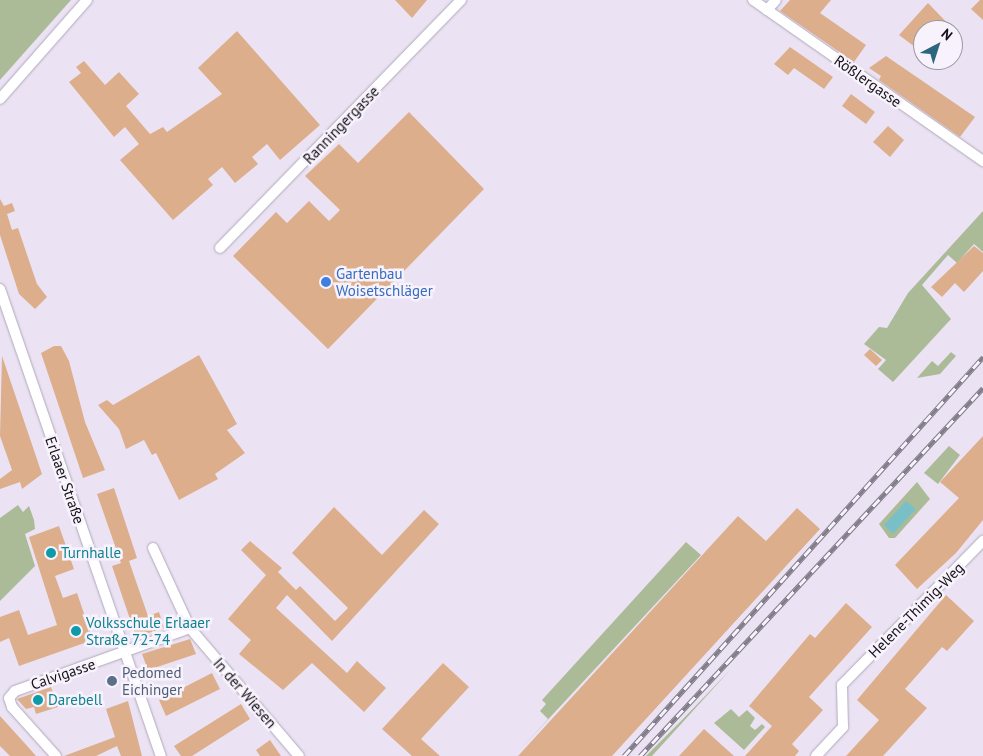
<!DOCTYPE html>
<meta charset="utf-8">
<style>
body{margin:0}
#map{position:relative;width:983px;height:756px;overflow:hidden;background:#ebe3f4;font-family:"PT Sans",sans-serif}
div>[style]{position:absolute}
.green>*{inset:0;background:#acbb97}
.water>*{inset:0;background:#78bfc8}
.building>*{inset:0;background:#ddae8c}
.roads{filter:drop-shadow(0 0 1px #b0a8b9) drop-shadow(0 0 1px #b0a8b9)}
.minor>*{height:10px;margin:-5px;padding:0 5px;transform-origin:5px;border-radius:5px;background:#fff}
.rail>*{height:5px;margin-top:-2.5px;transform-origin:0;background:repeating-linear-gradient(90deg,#f7f2fc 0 9px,#817c88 0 18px);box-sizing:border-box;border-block:1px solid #817c88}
.dots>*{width:14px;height:14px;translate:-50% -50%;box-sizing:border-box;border:2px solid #f7f2fc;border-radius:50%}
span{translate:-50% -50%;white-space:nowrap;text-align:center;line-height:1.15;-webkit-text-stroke:5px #f7f2fc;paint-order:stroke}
.street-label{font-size:15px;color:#141117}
.shop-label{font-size:15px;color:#366cbe}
.left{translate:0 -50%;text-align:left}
.culture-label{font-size:15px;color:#0d838f}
.service-label{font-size:15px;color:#4e5e75}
.north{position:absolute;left:913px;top:20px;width:50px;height:50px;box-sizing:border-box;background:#f7f2fc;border:1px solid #9c98a0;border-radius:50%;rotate:40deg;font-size:14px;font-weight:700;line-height:20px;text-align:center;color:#141117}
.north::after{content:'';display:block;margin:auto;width:18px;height:22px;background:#2b667e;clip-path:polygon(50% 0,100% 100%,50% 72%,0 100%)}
</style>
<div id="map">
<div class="green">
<i style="clip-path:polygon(0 0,71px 0,0 80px)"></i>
<i style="clip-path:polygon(983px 211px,983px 252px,974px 244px,957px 263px,948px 255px,922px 285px,951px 319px,893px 382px,878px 369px,886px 360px,864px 344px,879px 327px,887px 328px,908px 293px)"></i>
<i style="clip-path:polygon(951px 352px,956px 356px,940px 374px,917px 378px,932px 361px,938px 366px)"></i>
<i style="clip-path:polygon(949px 446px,960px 455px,938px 484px,924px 473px)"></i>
<i style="clip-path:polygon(917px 482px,930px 499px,895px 538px,889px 538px,879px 524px)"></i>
<i style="clip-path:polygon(18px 505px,23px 512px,29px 506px,34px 520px,35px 529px,25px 534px,35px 566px,0 601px,0 518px)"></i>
<i style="clip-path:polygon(686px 542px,701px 555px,514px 756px,548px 719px,540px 711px,546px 704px,542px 700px)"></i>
<i style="clip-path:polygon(731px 669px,652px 756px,646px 756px,683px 719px)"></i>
<i style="clip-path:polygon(731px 709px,739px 717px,747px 710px,755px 718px,750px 726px,755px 730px,762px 724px,765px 727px,744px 750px,714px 723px)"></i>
</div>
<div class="water">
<i style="clip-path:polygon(906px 501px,916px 509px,893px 534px,884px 525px)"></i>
</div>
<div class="building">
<i style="clip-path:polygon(395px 0,427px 0,412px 18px)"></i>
<i style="clip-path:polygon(790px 0,831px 0,820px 13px,866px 45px,854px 62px,780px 11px)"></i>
<i style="clip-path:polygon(980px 0,983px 0,983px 20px,971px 9px)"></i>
<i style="clip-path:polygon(928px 3px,954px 30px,923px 30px,923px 53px,899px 35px)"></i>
<i style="clip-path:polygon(237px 31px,320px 125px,280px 160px,267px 144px,252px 157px,258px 164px,235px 183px,222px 167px,208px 179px,213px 185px,173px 220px,120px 160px,139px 144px,125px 127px,114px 137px,69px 82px,81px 73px,76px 67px,84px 61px,105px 85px,119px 72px,139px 94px,126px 106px,150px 134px,163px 127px,167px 132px,222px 94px,198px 68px)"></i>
<i style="clip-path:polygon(790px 47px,833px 77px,824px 89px,794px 68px,788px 75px,774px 64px)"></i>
<i style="clip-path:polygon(886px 56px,975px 117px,960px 137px,879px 80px,881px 76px,869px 68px)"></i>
<i style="clip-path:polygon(851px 94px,875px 112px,866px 124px,842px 106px)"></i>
<i style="clip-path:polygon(409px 112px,484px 189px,328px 349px,233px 256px,276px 212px,287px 223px,309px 201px,329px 221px,340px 210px,305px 176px,339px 144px,358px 163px)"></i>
<i style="clip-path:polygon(888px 126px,904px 140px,890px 157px,873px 142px)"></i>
<i style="clip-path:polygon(0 199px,4px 206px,12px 203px,15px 211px,7px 214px,12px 230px,18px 228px,37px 284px,47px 297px,35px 309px,19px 294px,0 235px)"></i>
<i style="clip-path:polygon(974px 246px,983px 253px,983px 271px,964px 292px,955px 283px,942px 297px,931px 287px)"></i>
<i style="clip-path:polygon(54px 346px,61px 346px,69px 361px,85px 422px,105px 470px,83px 478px,41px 353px)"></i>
<i style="clip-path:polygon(870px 349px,882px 360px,876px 366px,864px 355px)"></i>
<i style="clip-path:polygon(199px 355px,237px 424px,227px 430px,245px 453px,215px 474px,218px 479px,179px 500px,156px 453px,152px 455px,144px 440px,126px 449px,119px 429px,98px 405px,107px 400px,113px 405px)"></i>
<i style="clip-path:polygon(2px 356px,42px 474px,22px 489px,20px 482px,0 489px,0 479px,12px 470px,0 436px)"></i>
<i style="clip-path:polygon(983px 436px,983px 520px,956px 553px,917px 589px,895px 565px,959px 498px,940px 482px)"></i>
<i style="clip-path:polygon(114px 488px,137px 558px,129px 561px,148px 616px,159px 612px,164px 628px,136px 637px,112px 566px,121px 563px,97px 494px)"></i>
<i style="clip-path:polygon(334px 507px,382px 555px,424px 510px,439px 524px,332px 641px,287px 595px,276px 608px,347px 673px,357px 661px,386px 688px,364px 712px,312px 663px,283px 690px,239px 654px,251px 640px,228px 619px,266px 575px,241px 550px,250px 541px,282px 568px,278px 572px,296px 590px,300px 586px,335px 621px,348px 608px,292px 553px)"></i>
<i style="clip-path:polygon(797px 508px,820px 529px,612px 756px,518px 756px,738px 516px,766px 541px)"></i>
<i style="clip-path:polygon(59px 526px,74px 569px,55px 576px,63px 598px,77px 593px,93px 640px,19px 666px,9px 638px,0 642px,0 617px,19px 610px,28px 635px,57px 625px,29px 537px)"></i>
<i style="clip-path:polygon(946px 595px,974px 621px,947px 651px,942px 647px,905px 689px,927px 708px,883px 756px,846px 756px,879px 720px,857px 700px)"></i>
<i style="clip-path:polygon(846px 603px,872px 627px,809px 697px,823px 710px,792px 744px,799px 751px,795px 756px,745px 756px,772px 726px,749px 706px,810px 634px,815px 638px)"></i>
<i style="clip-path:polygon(190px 639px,196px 654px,148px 670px,142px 654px)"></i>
<i style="clip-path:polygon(443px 663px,469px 687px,421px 739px,440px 756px,412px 756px,382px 729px)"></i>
<i style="clip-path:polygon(212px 673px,220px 689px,166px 716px,159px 700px)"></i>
<i style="clip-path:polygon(51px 687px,58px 707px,36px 714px,34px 707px,26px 709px,17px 699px)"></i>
<i style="clip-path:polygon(128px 701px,142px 756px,121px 756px,117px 746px,96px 756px,64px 756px,115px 737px,106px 709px)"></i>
<i style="clip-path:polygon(241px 704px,250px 719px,192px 756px,181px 756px,174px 746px)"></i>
<i style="clip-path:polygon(0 716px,29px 748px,36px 756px,10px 756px,0 746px)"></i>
<i style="clip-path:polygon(704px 729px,734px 756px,679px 756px)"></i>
<i style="clip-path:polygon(270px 740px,281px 756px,260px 756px,256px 750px)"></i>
</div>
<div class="roads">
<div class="minor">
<i style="left:753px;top:0;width:281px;rotate:35deg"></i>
<i style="left:767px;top:10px;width:13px;rotate:-48deg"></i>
<i style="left:0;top:99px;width:132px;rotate:-48.7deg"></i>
<i style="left:220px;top:248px;width:346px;rotate:-45.8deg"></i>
<i style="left:0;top:289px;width:494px;rotate:71deg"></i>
<i style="left:153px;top:548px;width:88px;rotate:65.2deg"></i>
<i style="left:190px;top:628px;width:168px;rotate:49.6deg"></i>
<i style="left:56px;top:756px;width:66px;rotate:-131.9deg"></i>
<i style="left:12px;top:707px;width:9px;rotate:-108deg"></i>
<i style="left:9px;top:698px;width:9px;rotate:-49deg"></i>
<i style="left:15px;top:691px;width:186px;rotate:-19.8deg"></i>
<i style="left:816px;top:756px;width:40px;rotate:-47deg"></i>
<i style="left:843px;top:727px;width:42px;rotate:-91.4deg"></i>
<i style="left:842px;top:685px;width:202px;rotate:-45.6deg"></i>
</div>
</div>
<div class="rail">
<i style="left:624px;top:756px;width:537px;rotate:-48.02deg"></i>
<i style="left:640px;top:756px;width:503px;rotate:-47.01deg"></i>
</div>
<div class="dots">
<i style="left:326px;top:282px;background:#3f7fe0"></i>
<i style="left:51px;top:553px;background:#0f9aa8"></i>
<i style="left:76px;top:631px;background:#0f9aa8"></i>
<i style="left:112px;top:681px;background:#5c6f8a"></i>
<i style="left:38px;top:700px;background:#0f9aa8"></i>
</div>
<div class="street-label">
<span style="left:868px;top:81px;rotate:35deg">Rößlergasse</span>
<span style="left:341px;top:125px;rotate:-46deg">Ranningergasse</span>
<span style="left:65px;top:480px;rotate:71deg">Erlaaer Straße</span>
<span style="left:916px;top:610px;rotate:-45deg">Helene-Thimig-Weg</span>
<span style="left:63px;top:674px;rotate:-19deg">Calvigasse</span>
<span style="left:245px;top:693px;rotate:49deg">In der Wiesen</span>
</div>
<div class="shop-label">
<span class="left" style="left:336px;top:282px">Gartenbau<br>Woisetschläger</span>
</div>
<div class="culture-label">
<span class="left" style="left:61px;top:553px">Turnhalle</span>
<span class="left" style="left:86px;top:631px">Volksschule Erlaaer<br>Straße 72-74</span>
<span class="left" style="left:48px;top:700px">Darebell</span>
</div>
<div class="service-label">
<span class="left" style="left:122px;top:681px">Pedomed<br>Eichinger</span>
</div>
<div class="north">N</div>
</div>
